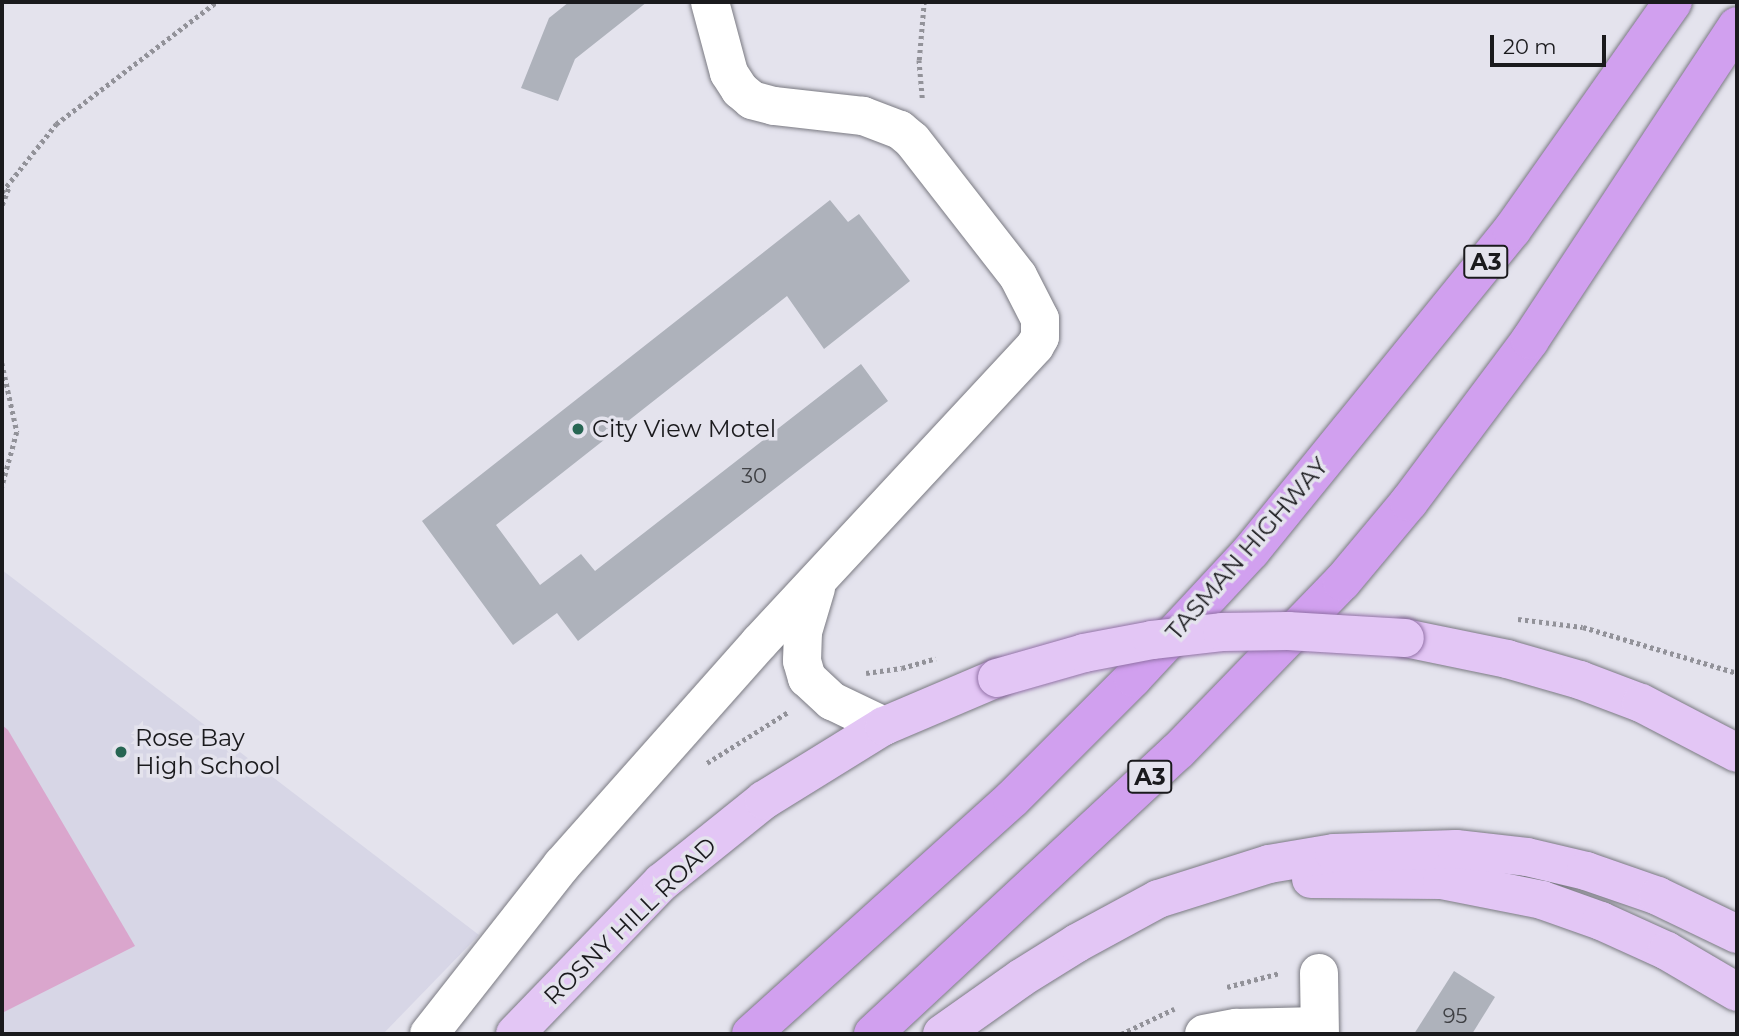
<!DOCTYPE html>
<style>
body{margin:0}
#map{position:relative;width:1739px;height:1036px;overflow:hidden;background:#e4e3ed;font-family:Montserrat,sans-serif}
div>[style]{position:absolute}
.built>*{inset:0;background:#d7d6e6}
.green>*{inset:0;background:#daa6cd}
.building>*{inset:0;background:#aeb2bb}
.path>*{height:4.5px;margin-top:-2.25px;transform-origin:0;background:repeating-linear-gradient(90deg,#929299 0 3.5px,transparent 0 7px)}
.roads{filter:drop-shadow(0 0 2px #7a7a82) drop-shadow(0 0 2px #7a7a82)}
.minor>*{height:38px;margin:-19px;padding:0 19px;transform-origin:19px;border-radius:19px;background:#fff}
.major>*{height:38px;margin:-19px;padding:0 19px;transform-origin:19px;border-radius:19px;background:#e3c6f5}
.highway>*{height:38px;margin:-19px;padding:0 19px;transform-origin:19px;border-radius:19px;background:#d1a0ef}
.bridges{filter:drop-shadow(0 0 2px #9171a6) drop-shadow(0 0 2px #9171a6)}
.major-bridge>*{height:38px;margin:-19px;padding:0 19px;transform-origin:19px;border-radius:19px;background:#e3c6f5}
.dots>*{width:19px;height:19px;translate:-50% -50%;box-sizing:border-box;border:4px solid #e4e3ed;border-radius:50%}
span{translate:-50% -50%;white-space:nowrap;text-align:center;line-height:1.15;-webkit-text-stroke:7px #e4e3ed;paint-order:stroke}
.number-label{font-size:21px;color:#3f4044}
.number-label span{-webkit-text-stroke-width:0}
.shield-label span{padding:2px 5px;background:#e4e3ed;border:2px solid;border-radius:5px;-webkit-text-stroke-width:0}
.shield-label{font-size:23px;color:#1a1a1d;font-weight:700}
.poi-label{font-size:24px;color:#1a1a1d}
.left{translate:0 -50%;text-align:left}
.street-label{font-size:24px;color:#1a1a1d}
.frame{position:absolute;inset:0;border:4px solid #1a1a1d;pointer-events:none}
.scale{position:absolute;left:1490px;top:35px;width:116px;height:32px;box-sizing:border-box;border:4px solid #1a1a1d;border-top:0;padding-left:9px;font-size:21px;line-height:24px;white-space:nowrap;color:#1a1a1d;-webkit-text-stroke:5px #e4e3ed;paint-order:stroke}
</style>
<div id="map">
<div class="built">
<i style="clip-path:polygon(2px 570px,479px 935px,383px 1034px,2px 1034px)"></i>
</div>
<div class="green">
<i style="clip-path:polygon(2px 725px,8px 730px,135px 946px,2px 1013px)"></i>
</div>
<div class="building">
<i style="clip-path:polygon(569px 2px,647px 2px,575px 59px,558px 101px,521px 88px,549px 18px)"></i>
<i style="clip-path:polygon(830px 200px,848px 222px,859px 214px,910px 281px,824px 349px,787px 296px,496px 525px,540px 585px,581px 554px,595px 571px,861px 364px,888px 401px,578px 641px,557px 613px,513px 645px,422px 521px)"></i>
<i style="clip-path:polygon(1454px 971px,1495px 997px,1472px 1034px,1414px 1034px)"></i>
</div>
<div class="path">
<i style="left:922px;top:98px;width:38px;rotate:-95deg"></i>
<i style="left:919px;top:60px;width:58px;rotate:-85.1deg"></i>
<i style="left:2px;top:192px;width:87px;rotate:-51.5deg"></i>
<i style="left:56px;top:124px;width:201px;rotate:-37.3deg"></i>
<i style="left:2px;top:205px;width:19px;rotate:-69deg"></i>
<i style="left:2px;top:363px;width:71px;rotate:77.7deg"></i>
<i style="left:17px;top:432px;width:57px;rotate:105.3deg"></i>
<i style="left:1518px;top:619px;width:65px;rotate:7deg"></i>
<i style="left:1583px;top:627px;width:161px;rotate:16.6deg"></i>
<i style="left:866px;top:673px;width:36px;rotate:-8deg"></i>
<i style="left:902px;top:668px;width:35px;rotate:-16deg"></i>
<i style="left:707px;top:763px;width:96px;rotate:-32.2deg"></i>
<i style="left:1227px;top:987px;width:55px;rotate:-14.8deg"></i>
<i style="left:1121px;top:1034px;width:59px;rotate:-25.3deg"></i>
</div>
<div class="roads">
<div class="minor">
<i style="left:816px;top:588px;width:46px;rotate:106.5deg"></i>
<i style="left:803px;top:632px;width:29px;rotate:92deg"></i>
<i style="left:802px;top:661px;width:18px;rotate:74deg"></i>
<i style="left:807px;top:678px;width:34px;rotate:43deg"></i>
<i style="left:832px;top:701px;width:58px;rotate:25.7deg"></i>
<i style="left:1319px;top:973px;width:61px;rotate:89.1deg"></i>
<i style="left:429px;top:1034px;width:215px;rotate:-51.8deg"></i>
<i style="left:562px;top:865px;width:297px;rotate:-48.4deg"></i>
<i style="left:759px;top:643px;width:405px;rotate:-47.1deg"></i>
<i style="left:1035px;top:346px;width:10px;rotate:-61deg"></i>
<i style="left:1040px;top:337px;width:18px;rotate:-90deg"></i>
<i style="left:1040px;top:319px;width:48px;rotate:-117.1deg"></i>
<i style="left:1018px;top:276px;width:172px;rotate:-127.9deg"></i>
<i style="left:912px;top:140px;width:16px;rotate:-140deg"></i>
<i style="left:900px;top:130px;width:40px;rotate:-159deg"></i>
<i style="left:863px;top:116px;width:90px;rotate:-173.6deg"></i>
<i style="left:774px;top:106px;width:23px;rotate:-165deg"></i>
<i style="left:752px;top:100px;width:16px;rotate:-140deg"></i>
<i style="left:740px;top:90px;width:20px;rotate:-123deg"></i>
<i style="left:729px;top:73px;width:73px;rotate:-105deg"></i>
<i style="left:1204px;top:1034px;width:33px;rotate:-11deg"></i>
<i style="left:1236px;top:1028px;width:83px;rotate:-1.4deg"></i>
</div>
<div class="major">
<i style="left:1405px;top:638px;width:104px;rotate:11.6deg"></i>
<i style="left:1507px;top:659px;width:76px;rotate:16deg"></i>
<i style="left:1580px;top:680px;width:65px;rotate:20.7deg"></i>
<i style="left:1641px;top:703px;width:108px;rotate:27.5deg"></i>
<i style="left:1311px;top:879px;width:131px;rotate:0.4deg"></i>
<i style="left:1442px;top:880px;width:102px;rotate:11.3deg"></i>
<i style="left:1542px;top:900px;width:63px;rotate:19.6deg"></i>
<i style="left:1601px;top:921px;width:72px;rotate:24.4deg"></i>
<i style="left:1667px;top:951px;width:81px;rotate:30.4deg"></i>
<i style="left:515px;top:1034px;width:211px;rotate:-46deg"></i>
<i style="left:662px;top:882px;width:131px;rotate:-38.8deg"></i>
<i style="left:764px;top:800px;width:141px;rotate:-31.7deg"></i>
<i style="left:884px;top:726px;width:123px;rotate:-23deg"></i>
<i style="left:942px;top:1034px;width:97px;rotate:-35.3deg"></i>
<i style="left:1021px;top:978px;width:66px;rotate:-32deg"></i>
<i style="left:1077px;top:943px;width:92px;rotate:-28.5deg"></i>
<i style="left:1158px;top:899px;width:116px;rotate:-17.5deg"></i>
<i style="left:1269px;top:864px;width:66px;rotate:-9.6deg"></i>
<i style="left:1334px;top:853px;width:122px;rotate:-1.9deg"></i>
<i style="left:1456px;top:849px;width:71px;rotate:6.4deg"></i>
<i style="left:1527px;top:857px;width:61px;rotate:13.3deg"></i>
<i style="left:1586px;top:871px;width:76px;rotate:19.1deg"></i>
<i style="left:1658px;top:896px;width:88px;rotate:25.7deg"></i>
</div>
<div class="highway">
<i style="left:751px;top:1034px;width:351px;rotate:-42deg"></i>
<i style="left:1012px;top:799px;width:171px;rotate:-45deg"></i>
<i style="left:1133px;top:678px;width:173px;rotate:-47.1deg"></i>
<i style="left:1251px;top:551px;width:414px;rotate:-50.9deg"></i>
<i style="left:1512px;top:230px;width:279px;rotate:-54.8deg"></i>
<i style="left:873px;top:1034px;width:416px;rotate:-42.9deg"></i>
<i style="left:1178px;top:751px;width:235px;rotate:-45.9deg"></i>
<i style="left:1342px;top:582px;width:104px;rotate:-50.1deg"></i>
<i style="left:1409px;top:502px;width:202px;rotate:-53.2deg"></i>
<i style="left:1530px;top:340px;width:376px;rotate:-56.6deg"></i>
</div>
</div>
<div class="bridges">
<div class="major-bridge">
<i style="left:997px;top:678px;width:91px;rotate:-16deg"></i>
<i style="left:1084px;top:653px;width:69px;rotate:-10.8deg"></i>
<i style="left:1152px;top:640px;width:70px;rotate:-6.5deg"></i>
<i style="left:1222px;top:632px;width:66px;rotate:-0.9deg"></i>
<i style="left:1288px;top:631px;width:117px;rotate:3.4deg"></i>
</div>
</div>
<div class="dots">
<i style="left:578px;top:429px;background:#276653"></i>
<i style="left:121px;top:752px;background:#276653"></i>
</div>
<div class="number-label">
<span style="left:754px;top:476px">30</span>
<span style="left:1455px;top:1016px">95</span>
</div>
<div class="shield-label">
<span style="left:1486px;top:262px">A3</span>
<span style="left:1150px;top:777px">A3</span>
</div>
<div class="poi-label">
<span class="left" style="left:592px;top:429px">City View Motel</span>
<span class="left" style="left:135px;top:752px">Rose Bay<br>High School</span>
</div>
<div class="street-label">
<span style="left:1247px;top:549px;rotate:-49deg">TASMAN HIGHWAY</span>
<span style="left:630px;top:921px;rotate:-44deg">ROSNY HILL ROAD</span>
</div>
<div class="frame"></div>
<div class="scale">20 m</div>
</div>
